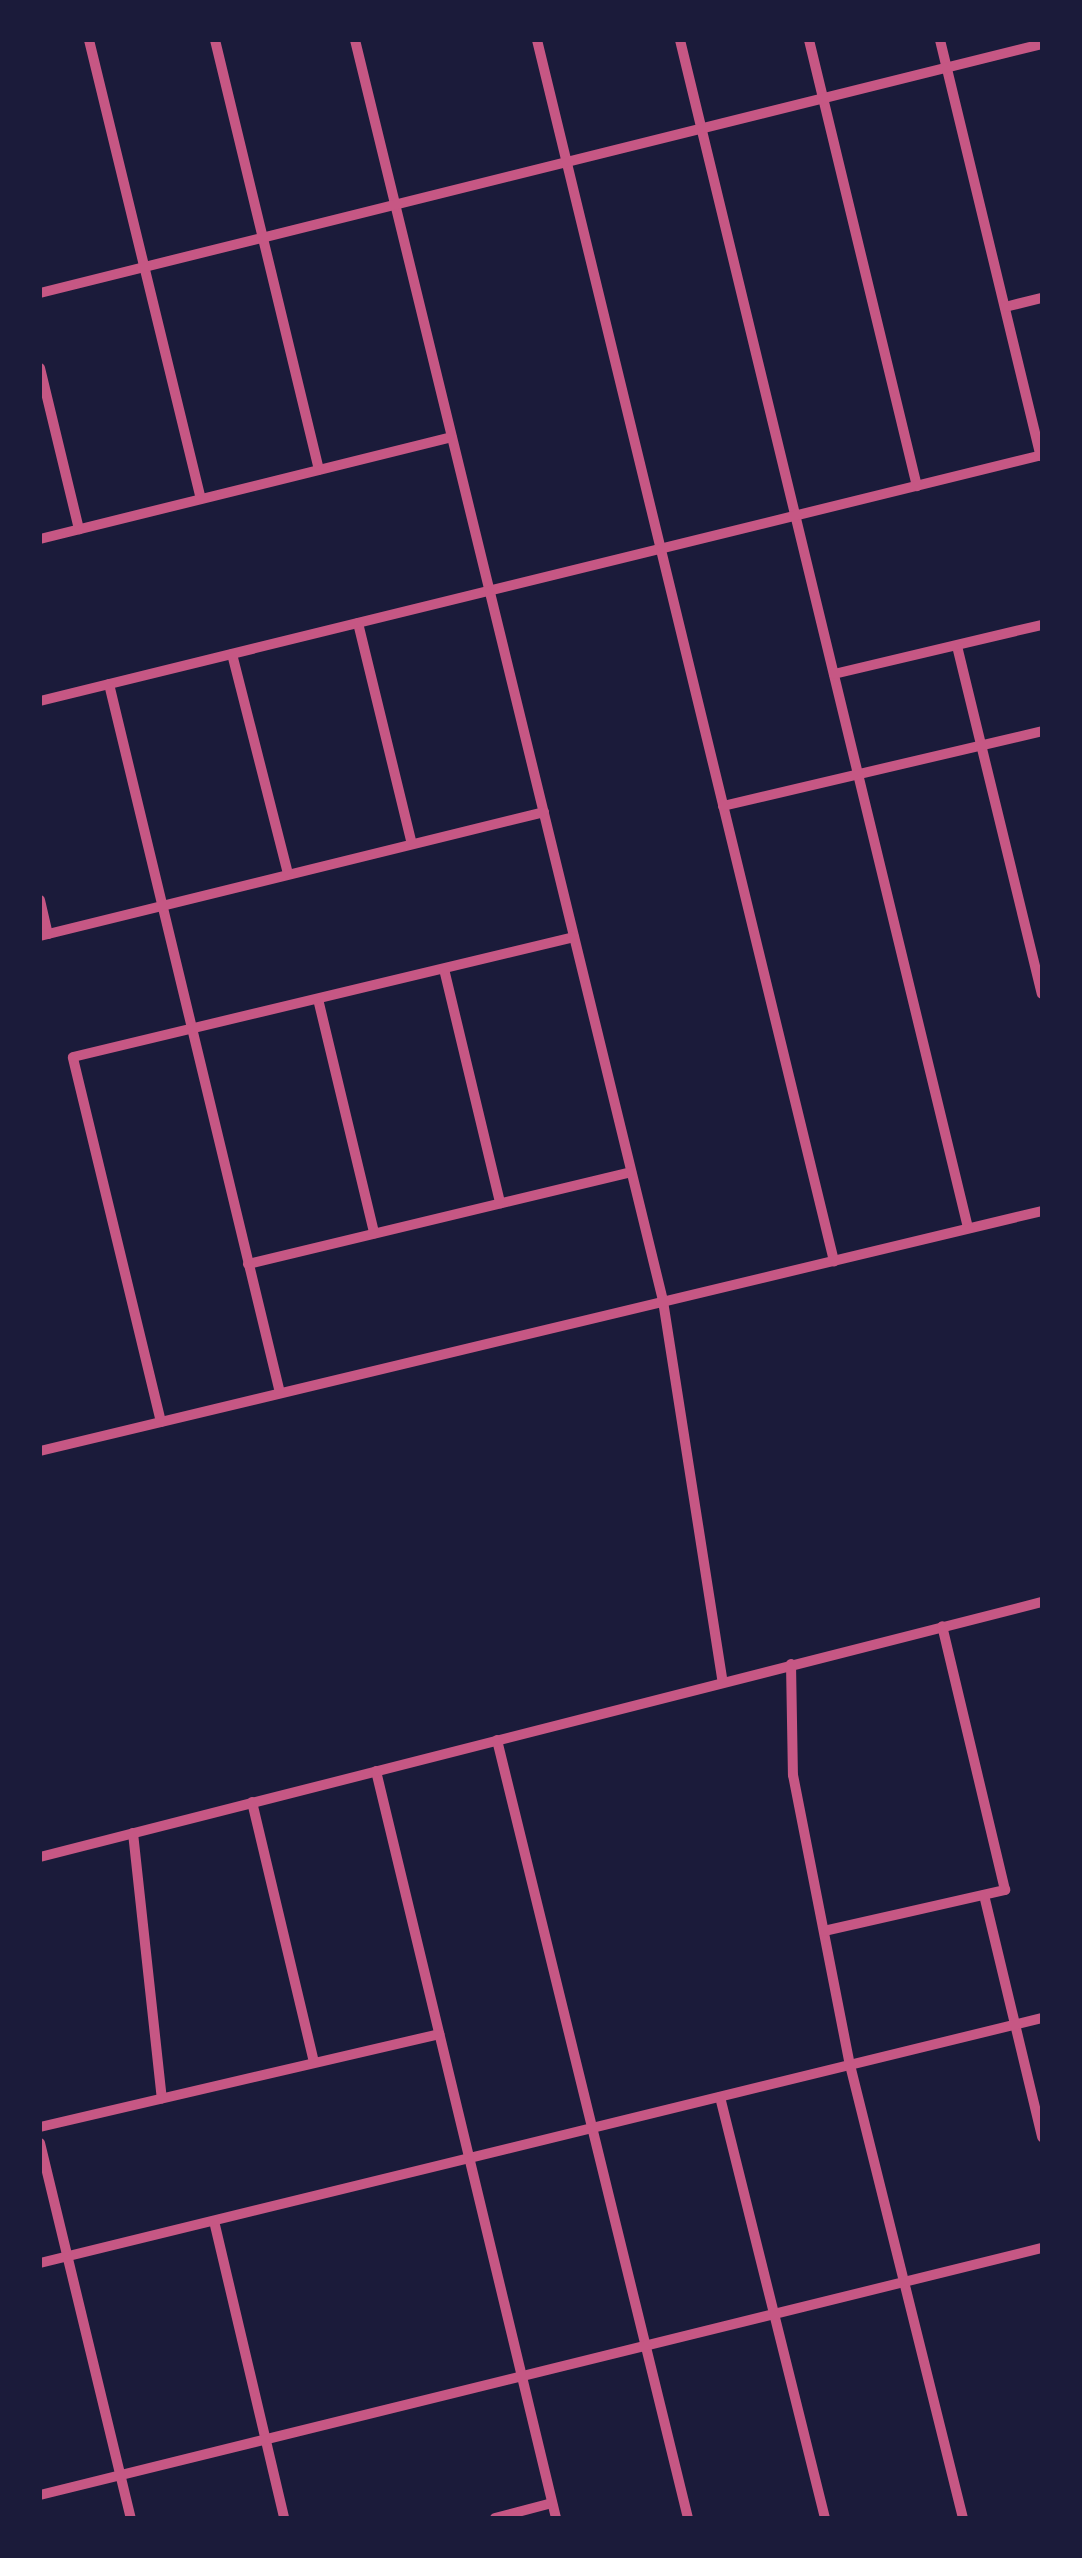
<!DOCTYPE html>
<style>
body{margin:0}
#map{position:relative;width:1082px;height:2558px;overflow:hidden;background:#1b1b3a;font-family:Georgia,serif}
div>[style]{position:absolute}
.minor>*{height:10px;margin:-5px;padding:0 5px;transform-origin:5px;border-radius:5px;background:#c65784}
span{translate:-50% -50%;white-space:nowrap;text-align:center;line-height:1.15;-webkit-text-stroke:8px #1b1b3a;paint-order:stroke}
.frame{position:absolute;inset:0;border:42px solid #1b1b3a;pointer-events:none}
</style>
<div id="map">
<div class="minor">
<i style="left:89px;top:40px;width:472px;rotate:76.3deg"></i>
<i style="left:215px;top:40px;width:442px;rotate:76.4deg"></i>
<i style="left:355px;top:40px;width:1298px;rotate:76.27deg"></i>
<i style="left:663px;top:1301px;width:386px;rotate:81.1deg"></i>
<i style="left:537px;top:40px;width:1257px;rotate:76.33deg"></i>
<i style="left:680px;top:40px;width:1222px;rotate:76.37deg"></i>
<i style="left:809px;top:40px;width:459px;rotate:76.4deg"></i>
<i style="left:940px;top:40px;width:428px;rotate:76.4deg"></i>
<i style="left:40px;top:293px;width:1032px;rotate:-13.96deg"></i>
<i style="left:1005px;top:307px;width:38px;rotate:-14deg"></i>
<i style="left:40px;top:368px;width:166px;rotate:76.4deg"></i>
<i style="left:40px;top:539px;width:424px;rotate:-13.9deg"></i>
<i style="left:358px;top:623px;width:224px;rotate:76.3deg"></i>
<i style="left:957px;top:646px;width:358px;rotate:76.3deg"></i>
<i style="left:232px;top:654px;width:226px;rotate:75.7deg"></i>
<i style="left:834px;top:674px;width:214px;rotate:-13.3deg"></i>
<i style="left:109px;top:684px;width:729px;rotate:76.44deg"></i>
<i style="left:40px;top:701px;width:1032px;rotate:-13.79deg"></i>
<i style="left:723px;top:806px;width:328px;rotate:-13.2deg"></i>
<i style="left:40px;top:900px;width:35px;rotate:77deg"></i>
<i style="left:40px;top:936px;width:519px;rotate:-13.82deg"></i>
<i style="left:444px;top:969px;width:241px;rotate:76.5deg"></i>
<i style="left:318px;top:999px;width:241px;rotate:76.5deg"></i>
<i style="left:248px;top:1264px;width:394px;rotate:-13.5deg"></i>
<i style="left:161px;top:1422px;width:375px;rotate:-103.6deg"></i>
<i style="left:73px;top:1057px;width:515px;rotate:-13.47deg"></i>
<i style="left:40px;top:1451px;width:1030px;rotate:-13.47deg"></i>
<i style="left:791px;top:1664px;width:111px;rotate:89deg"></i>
<i style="left:793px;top:1775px;width:296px;rotate:78.9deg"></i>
<i style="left:850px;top:2065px;width:467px;rotate:76deg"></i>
<i style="left:497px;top:1740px;width:801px;rotate:76.21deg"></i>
<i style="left:376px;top:1771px;width:768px;rotate:76.45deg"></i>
<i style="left:252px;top:1802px;width:267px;rotate:76.6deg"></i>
<i style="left:133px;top:1833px;width:267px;rotate:83.8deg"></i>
<i style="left:40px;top:1857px;width:1034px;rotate:-14.28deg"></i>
<i style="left:984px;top:1895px;width:249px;rotate:76.5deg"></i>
<i style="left:824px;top:1931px;width:186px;rotate:-12.8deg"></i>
<i style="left:1005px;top:1890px;width:271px;rotate:-103.4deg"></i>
<i style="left:720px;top:2097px;width:434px;rotate:76deg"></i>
<i style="left:40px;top:2127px;width:410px;rotate:-13.1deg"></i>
<i style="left:40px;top:2143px;width:386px;rotate:76.4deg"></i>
<i style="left:214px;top:2221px;width:305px;rotate:76.7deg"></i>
<i style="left:40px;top:2263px;width:1032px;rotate:-13.74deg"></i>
<i style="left:40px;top:2495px;width:1032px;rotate:-13.85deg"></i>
<i style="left:495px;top:2518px;width:59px;rotate:-14.7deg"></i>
</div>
<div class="frame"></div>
</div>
